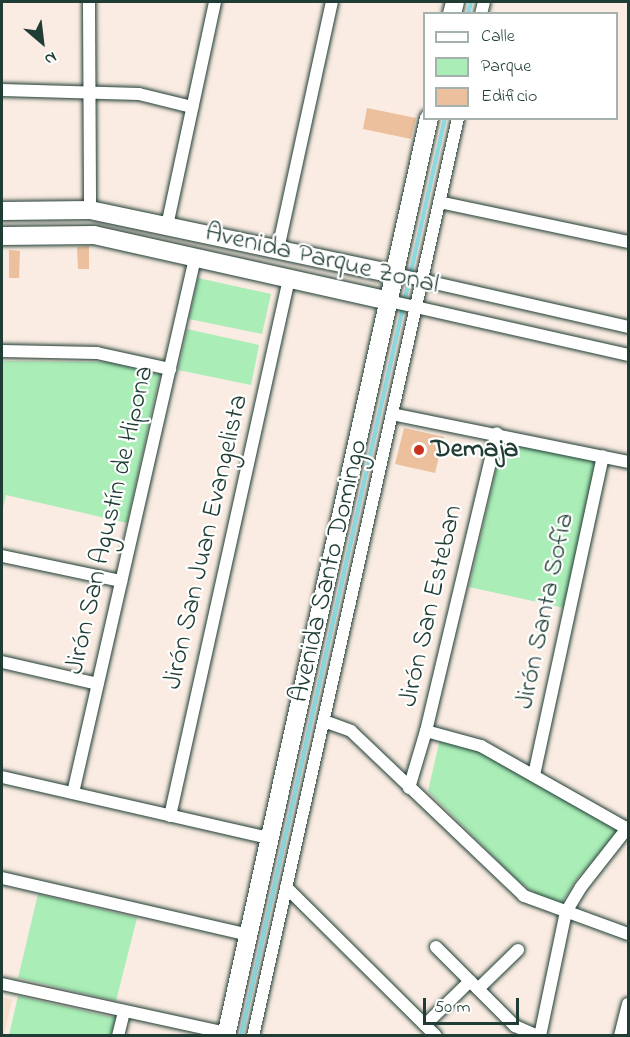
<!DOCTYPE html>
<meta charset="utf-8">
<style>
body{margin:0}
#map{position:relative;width:630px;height:1037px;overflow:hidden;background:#faece2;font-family:"Indie Flower",sans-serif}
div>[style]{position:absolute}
.built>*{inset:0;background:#f6dfcd}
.green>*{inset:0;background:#aaedb7}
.stream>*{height:4px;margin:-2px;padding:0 2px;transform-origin:2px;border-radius:2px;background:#8ddfe6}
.building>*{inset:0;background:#edc09d}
.roads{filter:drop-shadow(0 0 2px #1f3d34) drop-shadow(0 0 2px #1f3d34)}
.street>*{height:12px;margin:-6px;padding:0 6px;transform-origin:6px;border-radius:6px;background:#fff}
.secondary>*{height:18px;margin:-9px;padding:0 9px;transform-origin:9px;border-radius:9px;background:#fff}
.dots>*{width:16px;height:16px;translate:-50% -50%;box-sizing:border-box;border:3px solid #fff;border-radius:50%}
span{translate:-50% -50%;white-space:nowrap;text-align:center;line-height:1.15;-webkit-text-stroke:4.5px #fff;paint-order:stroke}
.street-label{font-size:27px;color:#1f3d34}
.poi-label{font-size:27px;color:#1f3d34;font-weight:700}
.left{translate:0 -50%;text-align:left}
.frame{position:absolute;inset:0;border:3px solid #1f3d34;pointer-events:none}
.legend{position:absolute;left:423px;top:12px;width:195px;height:108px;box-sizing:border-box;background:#fff;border:2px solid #a5b1ae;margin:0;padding:8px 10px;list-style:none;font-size:18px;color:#1f3d34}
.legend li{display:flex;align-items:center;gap:12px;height:30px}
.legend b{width:30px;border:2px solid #a5b1ae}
.north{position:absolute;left:12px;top:12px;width:60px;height:60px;-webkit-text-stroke:4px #fff;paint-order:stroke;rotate:152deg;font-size:16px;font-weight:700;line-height:24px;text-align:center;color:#1f3d34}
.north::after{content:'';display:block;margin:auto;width:21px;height:27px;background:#1f3d34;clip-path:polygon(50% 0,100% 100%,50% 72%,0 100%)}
.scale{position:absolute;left:423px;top:998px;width:96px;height:27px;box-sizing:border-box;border:3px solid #1f3d34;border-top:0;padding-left:8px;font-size:18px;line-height:21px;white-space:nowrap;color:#1f3d34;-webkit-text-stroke:4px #fff;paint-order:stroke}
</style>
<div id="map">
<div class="built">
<i style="clip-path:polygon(2px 997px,12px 1000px,4px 1035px,2px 1035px)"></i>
</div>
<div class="green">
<i style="clip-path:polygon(198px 278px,271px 294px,262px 334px,189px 319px)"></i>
<i style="clip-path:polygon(187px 329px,259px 345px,251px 385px,178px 370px)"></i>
<i style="clip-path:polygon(2px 361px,107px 362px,160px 374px,127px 523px,6px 495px,2px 513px)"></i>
<i style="clip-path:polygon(503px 440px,598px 462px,564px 608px,469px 587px)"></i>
<i style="clip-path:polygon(440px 739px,485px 753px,621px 829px,576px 880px,562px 903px,536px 894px,517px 880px,428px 791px)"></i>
<i style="clip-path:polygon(38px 894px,137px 918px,116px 1001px,18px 978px)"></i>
<i style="clip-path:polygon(18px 996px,116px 1018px,111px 1035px,9px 1035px)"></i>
</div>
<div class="stream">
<i style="left:468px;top:14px;width:12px;rotate:-76deg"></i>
<i style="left:241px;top:1036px;width:940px;rotate:-77.47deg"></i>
</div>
<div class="building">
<i style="clip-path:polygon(367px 108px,416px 118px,411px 139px,363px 129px)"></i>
<i style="clip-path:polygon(89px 246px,89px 269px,78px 269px,77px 247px)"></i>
<i style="clip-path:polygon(9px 250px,20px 251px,19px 278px,9px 278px)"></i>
<i style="clip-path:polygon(404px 428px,444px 437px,435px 473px,395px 464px)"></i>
</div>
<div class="roads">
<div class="street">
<i style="left:89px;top:2px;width:208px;rotate:89.7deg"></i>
<i style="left:481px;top:14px;width:12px;rotate:-76deg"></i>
<i style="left:2px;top:90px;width:137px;rotate:1.7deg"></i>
<i style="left:139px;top:94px;width:55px;rotate:13.8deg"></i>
<i style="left:439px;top:202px;width:193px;rotate:11.9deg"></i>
<i style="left:167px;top:226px;width:229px;rotate:-77.9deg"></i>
<i style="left:278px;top:249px;width:253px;rotate:-77.7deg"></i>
<i style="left:395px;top:274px;width:239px;rotate:12.8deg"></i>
<i style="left:389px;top:301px;width:245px;rotate:12.7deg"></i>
<i style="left:2px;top:351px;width:95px;rotate:1.2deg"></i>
<i style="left:97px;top:353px;width:75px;rotate:12.4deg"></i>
<i style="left:392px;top:414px;width:241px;rotate:11.5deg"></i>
<i style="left:2px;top:556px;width:122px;rotate:11.9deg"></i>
<i style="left:2px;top:662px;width:98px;rotate:12.9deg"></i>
<i style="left:324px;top:721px;width:29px;rotate:20deg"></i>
<i style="left:351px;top:731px;width:239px;rotate:43.6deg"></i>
<i style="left:524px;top:896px;width:111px;rotate:20.1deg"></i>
<i style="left:426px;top:731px;width:57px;rotate:15.3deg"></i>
<i style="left:481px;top:746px;width:169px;rotate:29.5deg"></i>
<i style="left:534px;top:775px;width:326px;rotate:-77.8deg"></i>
<i style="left:2px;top:777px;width:274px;rotate:12.9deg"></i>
<i style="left:409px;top:788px;width:59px;rotate:-73.4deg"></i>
<i style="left:426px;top:731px;width:306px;rotate:-76.6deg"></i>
<i style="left:73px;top:793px;width:549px;rotate:-77.15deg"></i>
<i style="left:170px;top:816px;width:550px;rotate:-77.51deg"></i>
<i style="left:2px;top:878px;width:253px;rotate:13deg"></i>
<i style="left:286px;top:887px;width:211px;rotate:44.8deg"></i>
<i style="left:436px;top:947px;width:112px;rotate:45deg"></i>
<i style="left:515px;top:1026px;width:24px;rotate:24deg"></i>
<i style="left:2px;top:984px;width:229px;rotate:12.3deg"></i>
<i style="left:478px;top:989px;width:56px;rotate:-44.3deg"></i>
<i style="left:425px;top:1025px;width:63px;rotate:-44.4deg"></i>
<i style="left:118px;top:1036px;width:25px;rotate:-76deg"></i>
<i style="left:253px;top:1036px;width:941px;rotate:-77.41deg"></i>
<i style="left:540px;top:1036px;width:127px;rotate:-78.2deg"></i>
<i style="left:566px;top:912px;width:29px;rotate:-59deg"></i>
<i style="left:581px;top:887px;width:76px;rotate:-51.9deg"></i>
<i style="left:620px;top:1036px;width:33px;rotate:-76deg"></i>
</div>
<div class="secondary">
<i style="left:452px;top:14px;width:12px;rotate:-76deg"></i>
<i style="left:2px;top:211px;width:88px;rotate:-0.7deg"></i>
<i style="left:90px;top:210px;width:312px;rotate:11.9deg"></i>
<i style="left:2px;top:236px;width:92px;rotate:-0.6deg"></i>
<i style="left:94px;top:235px;width:302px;rotate:12.6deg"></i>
<i style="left:226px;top:1036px;width:940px;rotate:-77.53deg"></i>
</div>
</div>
<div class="dots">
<i style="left:419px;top:450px;background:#c8321e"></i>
</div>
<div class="street-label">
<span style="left:322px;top:259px;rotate:13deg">Avenida Parque Zonal</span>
<span style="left:110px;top:520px;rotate:-77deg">Jirón San Agustín de Hipona</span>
<span style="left:206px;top:542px;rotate:-77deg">Jirón San Juan Evangelista</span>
<span style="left:329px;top:571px;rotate:-77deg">Avenida Santo Domingo</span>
<span style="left:431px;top:606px;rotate:-77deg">Jirón San Esteban</span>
<span style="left:545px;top:611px;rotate:-78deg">Jirón Santa Sofía</span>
</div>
<div class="poi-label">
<span class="left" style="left:431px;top:450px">Demaja</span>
</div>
<div class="frame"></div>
<ul class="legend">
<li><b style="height:8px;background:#fff"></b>Calle</li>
<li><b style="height:16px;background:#aaedb7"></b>Parque</li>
<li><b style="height:16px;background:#edc09d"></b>Edificio</li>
</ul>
<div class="north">N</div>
<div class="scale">50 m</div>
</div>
